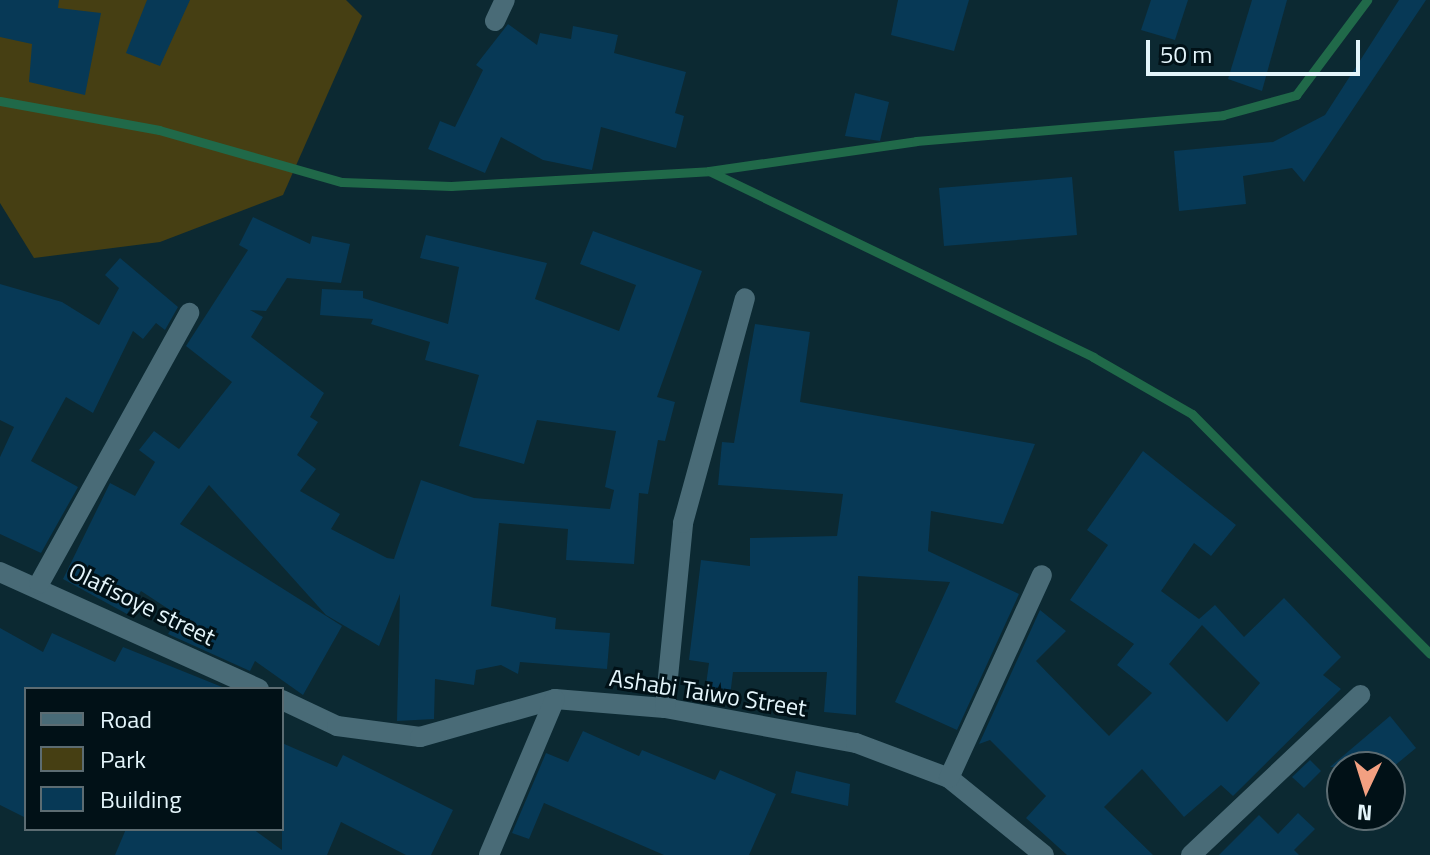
<!DOCTYPE html>
<style>
body{margin:0}
#map{position:relative;width:1430px;height:855px;overflow:hidden;background:#0c2932;font-family:"Titillium Web",sans-serif}
div>[style]{position:absolute}
.green>*{inset:0;background:#463f13}
.stream>*{height:9px;margin:-4.5px;padding:0 4.5px;transform-origin:4.5px;border-radius:4.5px;background:#206949}
.building>*{inset:0;background:#073956}
.minor>*{height:20px;margin:-10px;padding:0 10px;transform-origin:10px;border-radius:10px;background:#496b77}
span{translate:-50% -50%;white-space:nowrap;text-align:center;line-height:1.15;-webkit-text-stroke:6px #011117;paint-order:stroke}
.street-label{font-size:24px;color:#e4f5fb}
.legend{position:absolute;left:24px;top:687px;width:260px;height:144px;box-sizing:border-box;background:#011117;border:2px solid #5c6c72;margin:0;padding:10px 14px;list-style:none;font-size:24px;color:#e4f5fb}
.legend li{display:flex;align-items:center;gap:16px;height:40px}
.legend b{width:40px;border:2px solid #5c6c72}
.north{position:absolute;left:1326px;top:751px;width:80px;height:80px;box-sizing:border-box;background:#011117;border:2px solid #5c6c72;border-radius:50%;rotate:184deg;font-size:22px;font-weight:700;line-height:32px;text-align:center;color:#e4f5fb}
.north::after{content:'';display:block;margin:auto;width:28px;height:36px;background:#f3a081;clip-path:polygon(50% 0,100% 100%,50% 72%,0 100%)}
.scale{position:absolute;left:1146px;top:40px;width:214px;height:36px;box-sizing:border-box;border:4px solid #e4f5fb;border-top:0;padding-left:10px;font-size:24px;line-height:28px;white-space:nowrap;color:#e4f5fb;-webkit-text-stroke:6px #011117;paint-order:stroke}
</style>
<div id="map">
<div class="green">
<i style="clip-path:polygon(0 0,346px 0,362px 16px,283px 195px,160px 242px,34px 258px,0 203px)"></i>
</div>
<div class="stream">
<i style="left:0;top:101px;width:162px;rotate:10.3deg"></i>
<i style="left:159px;top:130px;width:190px;rotate:15.9deg"></i>
<i style="left:342px;top:182px;width:109px;rotate:2.1deg"></i>
<i style="left:451px;top:186px;width:258px;rotate:-3.3deg"></i>
<i style="left:709px;top:171px;width:209px;rotate:-8.2deg"></i>
<i style="left:916px;top:141px;width:308px;rotate:-4.8deg"></i>
<i style="left:1223px;top:115px;width:76px;rotate:-15.3deg"></i>
<i style="left:1296px;top:95px;width:119px;rotate:-53.2deg"></i>
<i style="left:709px;top:171px;width:427px;rotate:25.8deg"></i>
<i style="left:1093px;top:357px;width:114px;rotate:29.9deg"></i>
<i style="left:1192px;top:414px;width:338px;rotate:45.2deg"></i>
</div>
<div class="building">
<i style="clip-path:polygon(0 0,59px 0,58px 8px,101px 13px,85px 95px,29px 82px,32px 44px,0 37px)"></i>
<i style="clip-path:polygon(147px 0,190px 0,160px 66px,126px 53px)"></i>
<i style="clip-path:polygon(898px 0,969px 0,954px 51px,891px 35px)"></i>
<i style="clip-path:polygon(1151px 0,1188px 0,1175px 40px,1141px 30px)"></i>
<i style="clip-path:polygon(1252px 0,1287px 0,1262px 91px,1228px 79px)"></i>
<i style="clip-path:polygon(1399px 0,1426px 0,1304px 182px,1292px 168px,1243px 176px,1246px 204px,1179px 211px,1174px 151px,1273px 142px,1325px 115px)"></i>
<i style="clip-path:polygon(508px 24px,537px 45px,540px 33px,571px 39px,573px 26px,618px 35px,614px 53px,686px 72px,675px 113px,684px 116px,676px 148px,601px 127px,592px 170px,543px 160px,501px 137px,485px 173px,428px 149px,440px 121px,455px 127px,483px 70px,476px 65px)"></i>
<i style="clip-path:polygon(855px 93px,889px 102px,880px 141px,845px 136px)"></i>
<i style="clip-path:polygon(1072px 177px,1077px 235px,944px 246px,939px 188px)"></i>
<i style="clip-path:polygon(253px 217px,310px 244px,312px 236px,350px 244px,341px 283px,287px 278px,266px 311px,250px 310px,263px 317px,251px 337px,324px 393px,310px 417px,318px 422px,297px 455px,316px 469px,300px 491px,340px 514px,331px 529px,387px 558px,394px 559px,421px 480px,474px 498px,610px 509px,614px 490px,605px 487px,616px 431px,537px 420px,524px 464px,459px 446px,479px 375px,425px 360px,430px 342px,371px 324px,373px 319px,320px 315px,322px 289px,363px 291px,363px 298px,448px 324px,459px 267px,420px 258px,426px 235px,547px 263px,535px 299px,619px 331px,636px 285px,580px 264px,593px 231px,702px 271px,657px 397px,675px 402px,665px 441px,658px 440px,648px 494px,639px 493px,634px 564px,566px 560px,568px 529px,499px 523px,491px 606px,556px 618px,555px 629px,610px 633px,607px 669px,520px 662px,518px 674px,501px 665px,476px 670px,474px 685px,435px 679px,434px 719px,397px 721px,400px 594px,379px 646px,326px 615px,209px 485px,180px 524px,342px 626px,303px 695px,255px 661px,250px 671px,168px 634px,179px 616px,141px 591px,127px 614px,63px 579px,110px 483px,135px 496px,155px 462px,139px 450px,154px 431px,179px 449px,232px 382px,186px 346px,248px 250px,239px 245px)"></i>
<i style="clip-path:polygon(120px 258px,178px 307px,165px 330px,156px 323px,143px 339px,133px 331px,93px 413px,66px 397px,31px 461px,78px 487px,41px 553px,0 534px,0 457px,14px 427px,0 420px,0 284px,62px 302px,99px 325px,119px 288px,105px 275px)"></i>
<i style="clip-path:polygon(755px 324px,810px 332px,800px 402px,1035px 444px,1003px 524px,931px 511px,928px 551px,1019px 594px,957px 730px,895px 702px,950px 582px,858px 576px,856px 715px,824px 712px,827px 672px,733px 672px,730px 696px,705px 692px,709px 663px,689px 660px,701px 560px,750px 566px,750px 538px,837px 536px,843px 494px,718px 485px,722px 442px,734px 443px)"></i>
<i style="clip-path:polygon(evenodd,1143px 451px,1236px 525px,1211px 556px,1194px 543px,1161px 591px,1199px 619px,1215px 605px,1244px 637px,1284px 598px,1341px 657px,1323px 675px,1341px 689px,1233px 796px,1221px 785px,1184px 817px,1142px 769px,1104px 807px,1153px 855px,1067px 855px,1026px 818px,1046px 796px,990px 740px,979px 744px,1040px 610px,1066px 631px,1036px 661px,1109px 736px,1152px 693px,1117px 665px,1134px 644px,1070px 600px,1108px 545px,1087px 530px,1143px 451px,1202px 625px,1260px 683px,1227px 722px,1169px 664px,1202px 625px)"></i>
<i style="clip-path:polygon(0 628px,43px 652px,52px 633px,115px 662px,123px 647px,227px 689px,26px 689px,26px 818px,0 805px)"></i>
<i style="clip-path:polygon(1390px 716px,1416px 748px,1393px 767px,1330px 767px)"></i>
<i style="clip-path:polygon(583px 731px,639px 756px,642px 750px,715px 780px,720px 770px,776px 794px,749px 855px,664px 855px,544px 803px,529px 839px,512px 833px,546px 753px,568px 762px)"></i>
<i style="clip-path:polygon(282px 743px,337px 767px,343px 755px,453px 810px,431px 855px,406px 855px,341px 822px,327px 855px,115px 855px,126px 829px,253px 829px,282px 850px)"></i>
<i style="clip-path:polygon(1310px 760px,1321px 771px,1304px 788px,1292px 777px)"></i>
<i style="clip-path:polygon(796px 771px,850px 784px,848px 806px,791px 793px)"></i>
<i style="clip-path:polygon(1298px 813px,1315px 829px,1294px 850px,1299px 855px,1219px 855px,1259px 815px,1278px 834px)"></i>
</div>
<div class="minor">
<i style="left:495px;top:21px;width:23px;rotate:-65deg"></i>
<i style="left:0;top:572px;width:284px;rotate:24.3deg"></i>
<i style="left:39px;top:584px;width:310px;rotate:-61deg"></i>
<i style="left:282px;top:700px;width:61px;rotate:25.3deg"></i>
<i style="left:337px;top:726px;width:84px;rotate:7.5deg"></i>
<i style="left:420px;top:737px;width:140px;rotate:-15.7deg"></i>
<i style="left:555px;top:699px;width:110px;rotate:4.7deg"></i>
<i style="left:665px;top:708px;width:194px;rotate:10.4deg"></i>
<i style="left:856px;top:743px;width:99px;rotate:20.6deg"></i>
<i style="left:949px;top:778px;width:122px;rotate:39deg"></i>
<i style="left:665px;top:708px;width:186px;rotate:-84.4deg"></i>
<i style="left:683px;top:523px;width:233px;rotate:-74.6deg"></i>
<i style="left:949px;top:778px;width:223px;rotate:-65.4deg"></i>
<i style="left:489px;top:855px;width:169px;rotate:-67.1deg"></i>
<i style="left:1191px;top:855px;width:233px;rotate:-43.4deg"></i>
</div>
<div class="street-label">
<span style="left:142px;top:604px;rotate:26deg">Olafisoye street</span>
<span style="left:708px;top:693px;rotate:9deg">Ashabi Taiwo Street</span>
</div>
<ul class="legend">
<li><b style="height:10px;background:#496b77"></b>Road</li>
<li><b style="height:22px;background:#463f13"></b>Park</li>
<li><b style="height:22px;background:#073956"></b>Building</li>
</ul>
<div class="north">N</div>
<div class="scale">50 m</div>
</div>
